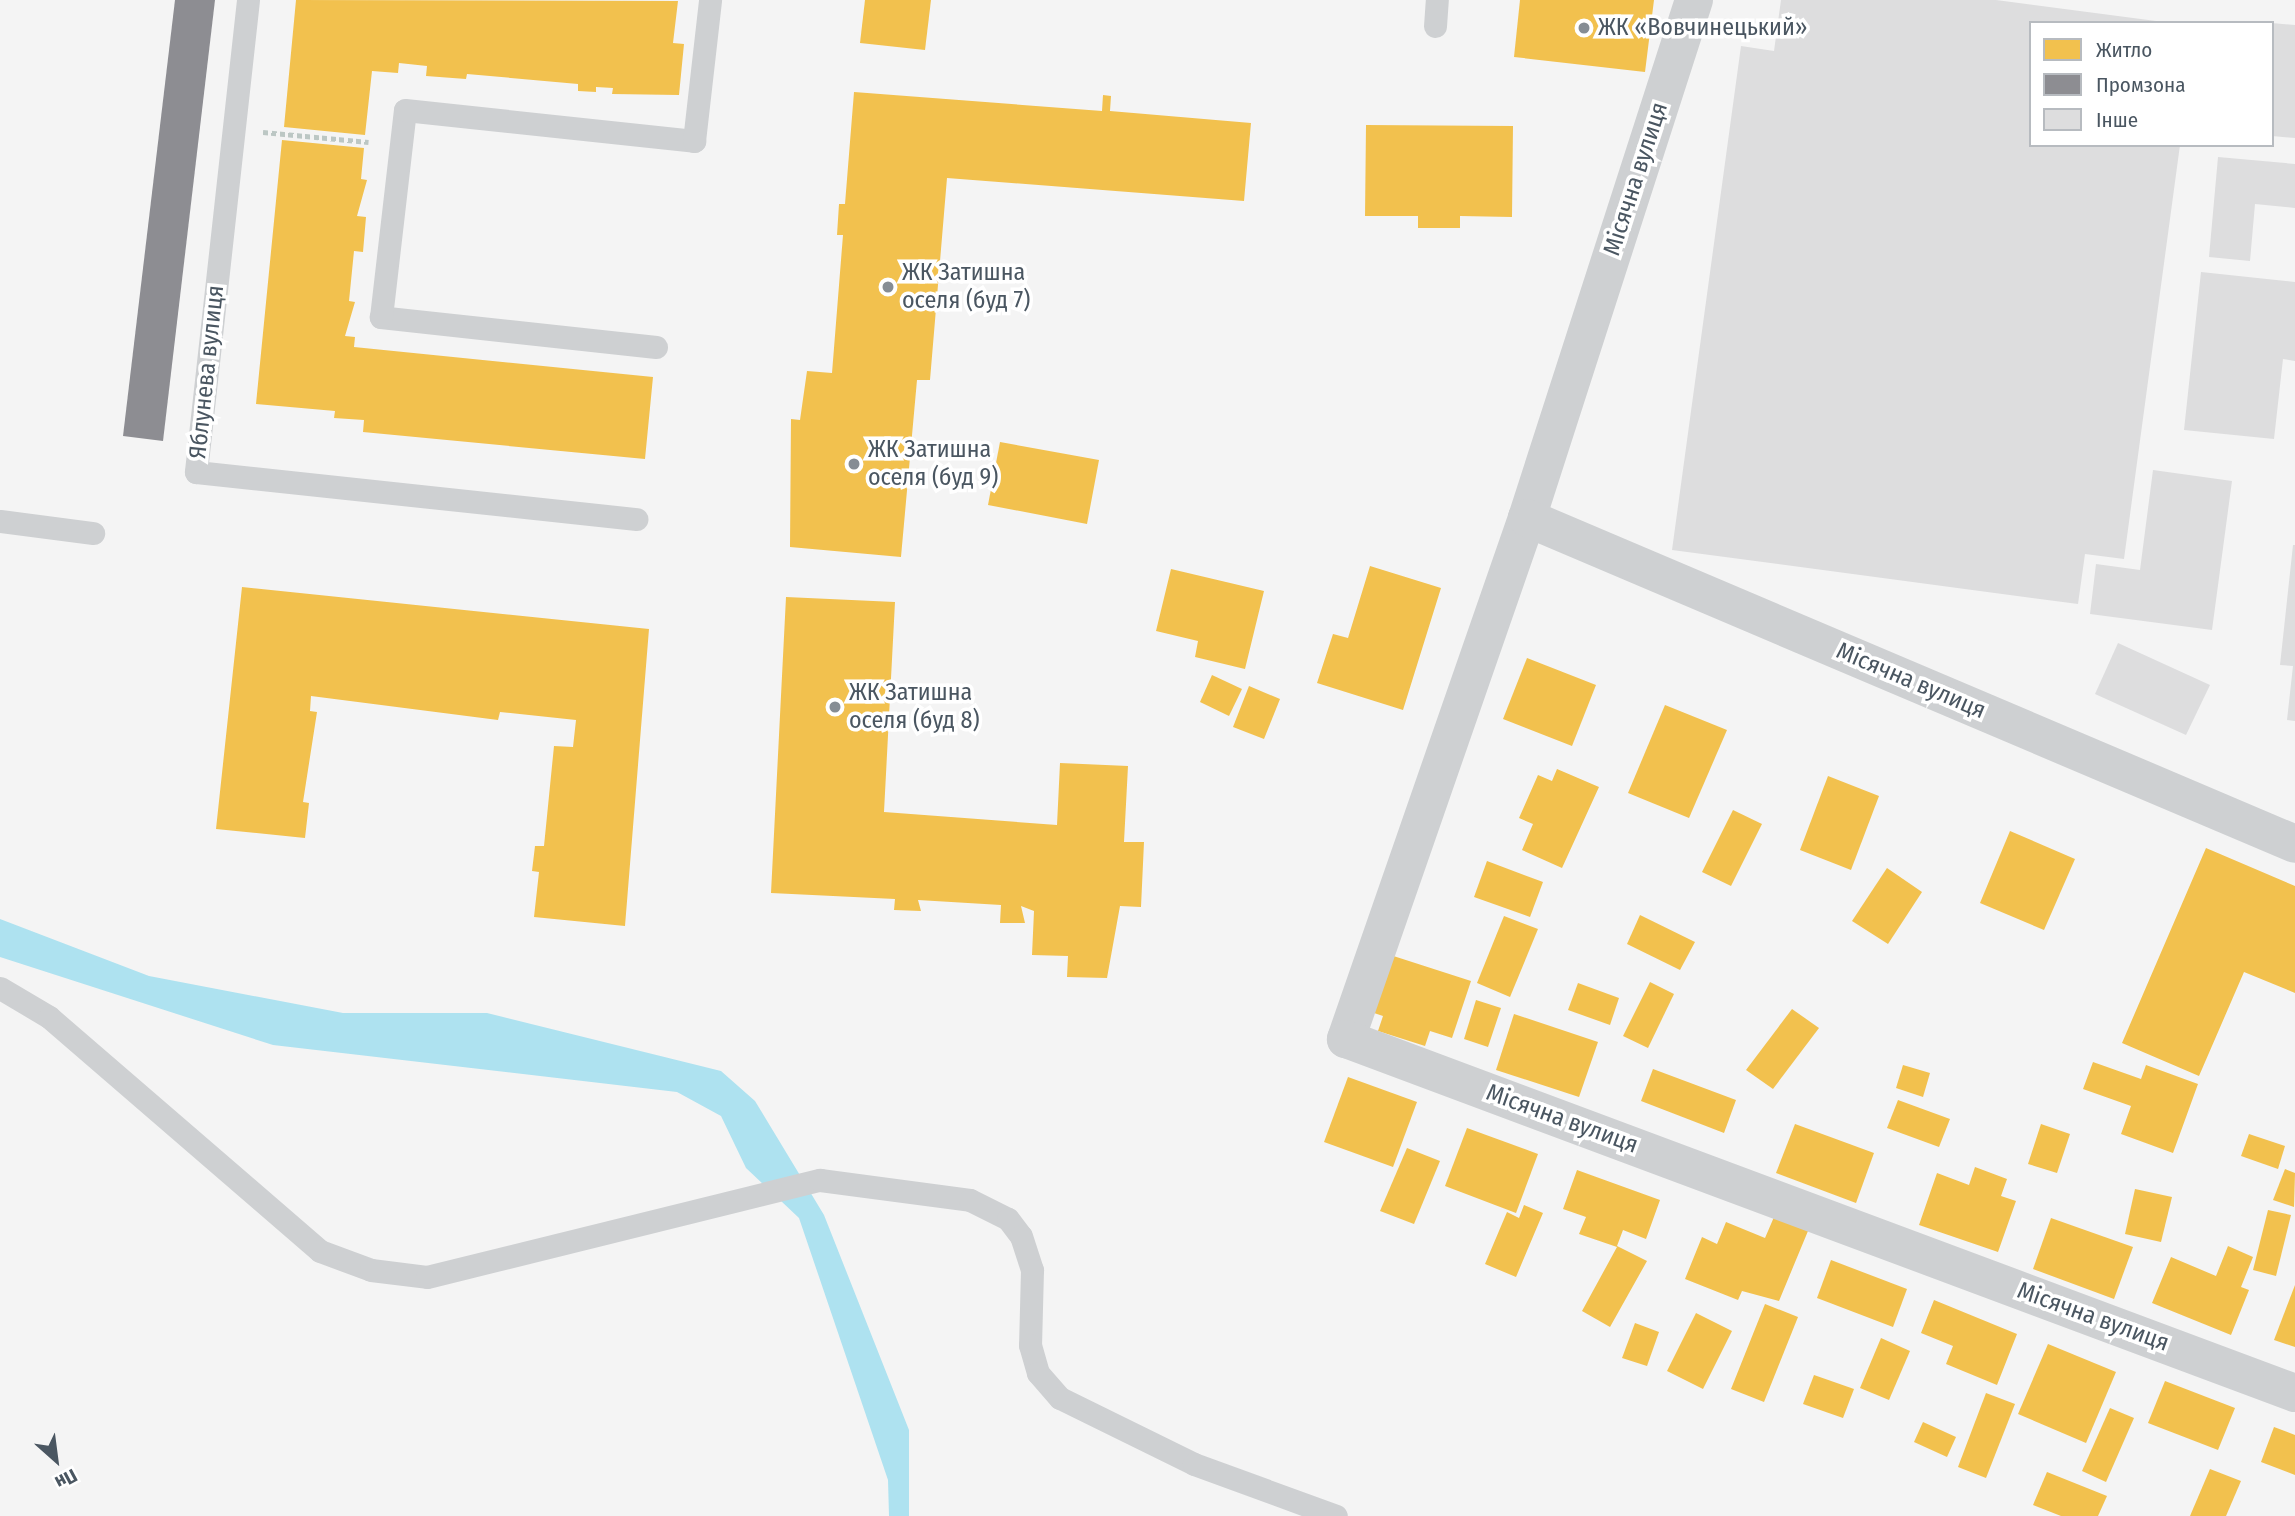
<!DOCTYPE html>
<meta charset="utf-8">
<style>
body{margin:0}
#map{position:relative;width:2295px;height:1516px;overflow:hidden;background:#f4f4f4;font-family:"Fira Sans Condensed",sans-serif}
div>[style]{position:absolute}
.water>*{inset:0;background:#aee2f0}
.homes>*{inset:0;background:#f2c14e}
.industry>*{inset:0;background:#8d8d92}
.building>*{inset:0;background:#ddddde}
.path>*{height:4.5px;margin-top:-2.25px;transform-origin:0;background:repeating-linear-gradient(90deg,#bcc7c4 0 5px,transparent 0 8.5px)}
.lane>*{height:23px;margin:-11.5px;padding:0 11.5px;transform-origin:11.5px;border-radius:11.5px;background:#ced0d2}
.street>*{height:38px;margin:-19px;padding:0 19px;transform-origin:19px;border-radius:19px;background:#ced0d2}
.dots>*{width:19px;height:19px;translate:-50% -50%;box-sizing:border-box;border:4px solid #fff;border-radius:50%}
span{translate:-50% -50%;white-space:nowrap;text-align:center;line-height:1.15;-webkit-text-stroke:7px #fff;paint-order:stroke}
.poi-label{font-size:24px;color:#4a5661}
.left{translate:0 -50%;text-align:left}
.street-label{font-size:24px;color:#4a5661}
.legend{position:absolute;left:2029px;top:21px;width:245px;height:126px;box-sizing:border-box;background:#fff;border:2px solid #b7bbc0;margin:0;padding:9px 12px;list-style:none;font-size:21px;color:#4a5661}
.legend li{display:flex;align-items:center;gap:14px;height:35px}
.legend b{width:35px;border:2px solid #b7bbc0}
.north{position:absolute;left:21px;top:1425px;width:70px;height:70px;-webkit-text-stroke:5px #fff;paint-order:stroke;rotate:152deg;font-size:19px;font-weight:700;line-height:28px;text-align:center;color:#4a5661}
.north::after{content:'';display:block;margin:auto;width:24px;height:32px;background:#4a5661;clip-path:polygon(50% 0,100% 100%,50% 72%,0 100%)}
</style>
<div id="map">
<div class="water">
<i style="clip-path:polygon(0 919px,149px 976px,343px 1013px,487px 1013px,721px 1071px,755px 1101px,824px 1215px,909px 1430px,909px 1516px,889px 1516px,888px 1480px,799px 1218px,746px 1168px,721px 1116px,677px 1092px,273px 1045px,0 957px)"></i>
</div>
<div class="homes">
<i style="clip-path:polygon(296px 0,678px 1px,673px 43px,684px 44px,679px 95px,612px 94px,613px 88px,596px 87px,596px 92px,578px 91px,578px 84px,467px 74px,466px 79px,426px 76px,427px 66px,399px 63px,398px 73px,372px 71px,365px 135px,284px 127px)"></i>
<i style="clip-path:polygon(865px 0,931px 0,925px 50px,860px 43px)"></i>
<i style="clip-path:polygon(1520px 0,1654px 0,1645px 72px,1514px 57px)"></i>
<i style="clip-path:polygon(854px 92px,1102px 111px,1103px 95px,1111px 96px,1110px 111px,1251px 123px,1244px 201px,947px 178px,930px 380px,917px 380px,901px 557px,790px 547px,791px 419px,800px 420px,807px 371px,832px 373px,843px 235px,837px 235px,839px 204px,845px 204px)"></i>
<i style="clip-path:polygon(1366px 125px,1513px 126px,1512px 217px,1460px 216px,1460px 228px,1418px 228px,1418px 216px,1365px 216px)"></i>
<i style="clip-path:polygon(282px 140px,364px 148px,361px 179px,367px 180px,357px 216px,366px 217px,363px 252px,354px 251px,349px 301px,355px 302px,345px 336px,355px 337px,354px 347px,653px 377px,645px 459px,363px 432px,364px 420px,334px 418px,335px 411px,256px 404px)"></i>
<i style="clip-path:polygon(1000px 442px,1099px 460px,1087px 524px,988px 505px)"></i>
<i style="clip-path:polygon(1370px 566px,1441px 588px,1403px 710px,1317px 683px,1333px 634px,1348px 638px)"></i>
<i style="clip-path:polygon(1171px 569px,1264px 591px,1245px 669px,1195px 657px,1198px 641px,1156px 631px)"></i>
<i style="clip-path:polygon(242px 587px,649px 629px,625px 926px,534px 917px,539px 872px,532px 871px,535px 846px,544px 846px,554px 746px,573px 747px,576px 720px,500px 712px,498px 720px,311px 696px,310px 711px,317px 712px,303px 802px,309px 803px,305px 838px,216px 829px)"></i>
<i style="clip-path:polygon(786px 597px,895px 602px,884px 812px,1057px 825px,1060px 763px,1128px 766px,1124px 842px,1144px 842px,1141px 907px,1120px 906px,1107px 978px,1067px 977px,1068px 956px,1032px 955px,1034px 911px,1021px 906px,1025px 923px,1000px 923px,1001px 905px,918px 900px,921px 911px,894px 910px,895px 899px,771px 893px)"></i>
<i style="clip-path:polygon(1527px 658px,1596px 685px,1572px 746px,1503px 719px)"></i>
<i style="clip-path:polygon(1212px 675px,1242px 689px,1229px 716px,1200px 702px)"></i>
<i style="clip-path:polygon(1249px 686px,1280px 699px,1264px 739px,1233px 727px)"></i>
<i style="clip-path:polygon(1665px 705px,1727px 730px,1689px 818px,1628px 793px)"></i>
<i style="clip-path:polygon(1557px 769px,1599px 787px,1562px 868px,1522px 850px,1533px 824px,1519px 818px,1538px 775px,1552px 781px)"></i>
<i style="clip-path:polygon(1828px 776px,1879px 796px,1851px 870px,1800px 850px)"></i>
<i style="clip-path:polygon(1733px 810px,1762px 824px,1731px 886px,1702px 872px)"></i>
<i style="clip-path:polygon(2010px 831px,2075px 859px,2044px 930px,1980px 903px)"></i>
<i style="clip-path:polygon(2206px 848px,2295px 886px,2295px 993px,2244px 972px,2199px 1076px,2122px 1043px)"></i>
<i style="clip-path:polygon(1487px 861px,1543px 882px,1530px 917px,1474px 897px)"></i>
<i style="clip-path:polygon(1887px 868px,1922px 892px,1888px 944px,1852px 921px)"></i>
<i style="clip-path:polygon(1640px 915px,1695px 942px,1680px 970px,1627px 944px)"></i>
<i style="clip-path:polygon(1504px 916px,1538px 929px,1510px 997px,1477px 983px)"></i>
<i style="clip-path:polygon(1381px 952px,1471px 981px,1452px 1038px,1430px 1031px,1425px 1046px,1378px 1031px,1383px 1016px,1362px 1009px)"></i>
<i style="clip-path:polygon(1650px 982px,1674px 994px,1648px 1048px,1623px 1036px)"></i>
<i style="clip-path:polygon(1578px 983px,1619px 998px,1610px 1025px,1568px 1010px)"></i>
<i style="clip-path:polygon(1476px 1000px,1501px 1008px,1488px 1047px,1464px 1039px)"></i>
<i style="clip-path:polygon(1792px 1009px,1819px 1028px,1773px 1089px,1746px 1070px)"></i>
<i style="clip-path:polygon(1514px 1014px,1598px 1042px,1579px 1097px,1496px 1070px)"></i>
<i style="clip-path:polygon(2093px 1062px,2141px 1079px,2146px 1065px,2198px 1084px,2173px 1153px,2121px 1134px,2131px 1106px,2083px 1089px)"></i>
<i style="clip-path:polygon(1903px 1065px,1930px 1073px,1923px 1097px,1896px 1088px)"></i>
<i style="clip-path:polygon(1653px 1069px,1736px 1100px,1724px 1133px,1641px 1101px)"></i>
<i style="clip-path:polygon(1348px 1077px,1417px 1102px,1393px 1167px,1324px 1142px)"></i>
<i style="clip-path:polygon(1898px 1100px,1950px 1119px,1939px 1147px,1887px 1128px)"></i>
<i style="clip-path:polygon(1795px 1124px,1874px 1153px,1856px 1203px,1776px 1173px)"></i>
<i style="clip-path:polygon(2041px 1124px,2070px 1134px,2057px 1173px,2028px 1164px)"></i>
<i style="clip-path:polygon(1467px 1128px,1538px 1154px,1516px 1213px,1445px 1186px)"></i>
<i style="clip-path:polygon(2249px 1134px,2285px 1146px,2278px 1169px,2241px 1156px)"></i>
<i style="clip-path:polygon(1407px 1148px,1440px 1161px,1414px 1224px,1380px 1211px)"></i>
<i style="clip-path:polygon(1975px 1167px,2007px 1179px,2001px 1196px,2016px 1201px,1998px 1252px,1919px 1225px,1937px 1173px,1969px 1185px)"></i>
<i style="clip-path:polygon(2285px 1169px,2295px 1173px,2294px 1207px,2273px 1200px)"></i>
<i style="clip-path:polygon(1577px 1170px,1660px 1200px,1646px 1239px,1623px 1230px,1617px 1246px,1647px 1261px,1610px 1327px,1582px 1311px,1617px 1247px,1579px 1234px,1586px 1217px,1563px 1209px)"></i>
<i style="clip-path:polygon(2135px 1189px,2172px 1197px,2161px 1242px,2125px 1234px)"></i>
<i style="clip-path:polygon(1524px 1205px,1543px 1213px,1516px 1277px,1485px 1264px,1507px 1212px,1519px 1218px)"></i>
<i style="clip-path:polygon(2268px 1210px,2291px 1215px,2276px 1276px,2253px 1270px)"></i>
<i style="clip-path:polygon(1774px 1217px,1808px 1231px,1779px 1301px,1742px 1291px,1738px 1300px,1685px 1279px,1702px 1237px,1717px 1244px,1726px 1222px,1765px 1238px)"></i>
<i style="clip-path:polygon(2051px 1218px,2133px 1247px,2114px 1299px,2033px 1269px)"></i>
<i style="clip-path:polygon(2228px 1246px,2253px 1257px,2241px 1287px,2249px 1290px,2231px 1335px,2152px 1303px,2171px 1257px,2216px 1276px)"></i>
<i style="clip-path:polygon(1831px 1260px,1907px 1289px,1893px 1327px,1817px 1298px)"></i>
<i style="clip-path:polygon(2295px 1285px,2295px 1347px,2274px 1340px)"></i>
<i style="clip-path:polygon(1934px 1300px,2017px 1334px,1997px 1385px,1946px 1364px,1953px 1346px,1921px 1333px)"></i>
<i style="clip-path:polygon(1765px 1304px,1798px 1317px,1764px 1402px,1731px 1389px)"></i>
<i style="clip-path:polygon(1696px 1313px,1732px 1331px,1703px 1389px,1667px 1371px)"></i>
<i style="clip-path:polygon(1635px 1323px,1659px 1332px,1647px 1366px,1622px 1358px)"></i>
<i style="clip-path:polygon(1881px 1338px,1910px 1351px,1889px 1400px,1860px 1388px)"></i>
<i style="clip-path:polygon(2048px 1344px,2116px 1372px,2086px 1443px,2018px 1414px)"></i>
<i style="clip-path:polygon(1814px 1375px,1854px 1389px,1843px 1418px,1803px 1404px)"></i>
<i style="clip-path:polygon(2165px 1381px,2235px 1408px,2218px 1450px,2148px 1423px)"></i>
<i style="clip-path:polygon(1986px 1393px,2015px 1404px,1986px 1478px,1958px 1467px)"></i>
<i style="clip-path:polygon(2110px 1408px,2134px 1418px,2106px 1482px,2082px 1471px)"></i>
<i style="clip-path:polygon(1923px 1422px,1956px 1437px,1947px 1457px,1914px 1442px)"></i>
<i style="clip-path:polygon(2274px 1427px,2295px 1435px,2295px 1475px,2261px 1462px)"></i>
<i style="clip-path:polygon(2210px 1469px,2241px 1481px,2226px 1516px,2190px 1516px)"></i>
<i style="clip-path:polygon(2047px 1472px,2107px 1496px,2098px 1516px,2061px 1516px,2033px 1505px)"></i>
</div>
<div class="industry">
<i style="clip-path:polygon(175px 0,215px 0,163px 441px,123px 436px)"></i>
</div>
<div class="building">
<i style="clip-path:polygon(1781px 0,1996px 0,2156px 21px,2031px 23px,2031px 145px,2180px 145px,2124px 559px,2085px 554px,2078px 604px,1672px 550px,1741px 46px,1774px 51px)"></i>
<i style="clip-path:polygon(2272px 23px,2295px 25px,2295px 138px,2272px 136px)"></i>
<i style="clip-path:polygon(2218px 157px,2295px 164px,2295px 208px,2255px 204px,2250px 261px,2209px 257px)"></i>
<i style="clip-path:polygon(2201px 272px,2295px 282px,2295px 361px,2283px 359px,2274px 439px,2184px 430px)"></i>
<i style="clip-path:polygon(2153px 470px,2232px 481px,2212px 630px,2090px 614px,2096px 564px,2140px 570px)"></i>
<i style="clip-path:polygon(2293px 545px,2295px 545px,2295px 721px,2287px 720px,2293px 666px,2280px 665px)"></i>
<i style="clip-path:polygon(2118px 643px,2210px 685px,2186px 735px,2095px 694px)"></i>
</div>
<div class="path">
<i style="left:263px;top:132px;width:106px;rotate:5.4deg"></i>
</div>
<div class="lane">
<i style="left:248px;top:0;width:475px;rotate:96.3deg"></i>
<i style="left:196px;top:472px;width:443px;rotate:6.1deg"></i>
<i style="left:1435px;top:26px;width:26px;rotate:-86deg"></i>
<i style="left:656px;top:347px;width:277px;rotate:-173.8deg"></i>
<i style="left:381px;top:317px;width:208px;rotate:-83.4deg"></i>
<i style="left:405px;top:110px;width:291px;rotate:6.1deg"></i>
<i style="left:694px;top:141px;width:142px;rotate:-83.5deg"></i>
<i style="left:0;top:521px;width:94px;rotate:7.4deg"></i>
<i style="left:0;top:988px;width:57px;rotate:30.6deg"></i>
<i style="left:49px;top:1017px;width:358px;rotate:40.8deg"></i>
<i style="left:320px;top:1251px;width:54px;rotate:20.4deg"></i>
<i style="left:371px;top:1270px;width:56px;rotate:7.1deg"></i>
<i style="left:427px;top:1277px;width:405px;rotate:-13.9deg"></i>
<i style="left:820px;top:1180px;width:151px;rotate:7.6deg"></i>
<i style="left:970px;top:1200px;width:42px;rotate:26.6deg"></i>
<i style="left:1008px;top:1219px;width:21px;rotate:53deg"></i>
<i style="left:1021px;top:1236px;width:36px;rotate:72deg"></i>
<i style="left:1032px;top:1270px;width:75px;rotate:91.5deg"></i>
<i style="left:1030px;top:1345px;width:29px;rotate:74deg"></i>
<i style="left:1038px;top:1373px;width:33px;rotate:49deg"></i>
<i style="left:1060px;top:1398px;width:149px;rotate:26.2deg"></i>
<i style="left:1194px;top:1464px;width:151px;rotate:20.1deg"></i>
</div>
<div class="street">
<i style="left:1694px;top:0;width:544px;rotate:107.87deg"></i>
<i style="left:1527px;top:518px;width:552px;rotate:109.16deg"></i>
<i style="left:1346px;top:1039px;width:1013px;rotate:20.46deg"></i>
<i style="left:1527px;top:518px;width:834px;rotate:23deg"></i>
</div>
<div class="dots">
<i style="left:1584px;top:28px;background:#868d94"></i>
<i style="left:888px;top:287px;background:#868d94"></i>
<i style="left:854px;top:464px;background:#868d94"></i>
<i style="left:835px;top:707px;background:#868d94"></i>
</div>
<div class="poi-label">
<span class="left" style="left:1598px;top:28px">ЖК «Вовчинецький»</span>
<span class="left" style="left:902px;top:287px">ЖК Затишна<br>оселя (буд 7)</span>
<span class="left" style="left:868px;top:464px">ЖК Затишна<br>оселя (буд 9)</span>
<span class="left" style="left:849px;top:707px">ЖК Затишна<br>оселя (буд 8)</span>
</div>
<div class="street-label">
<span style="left:1636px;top:179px;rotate:-72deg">Місячна вулиця</span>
<span style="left:207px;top:372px;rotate:-84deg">Яблунева вулиця</span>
<span style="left:1911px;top:681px;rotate:23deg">Місячна вулиця</span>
<span style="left:1562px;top:1119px;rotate:20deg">Місячна вулиця</span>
<span style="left:2093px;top:1317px;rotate:20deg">Місячна вулиця</span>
</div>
<ul class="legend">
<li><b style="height:19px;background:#f2c14e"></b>Житло</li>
<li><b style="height:19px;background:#8d8d92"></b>Промзона</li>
<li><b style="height:19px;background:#ddddde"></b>Інше</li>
</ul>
<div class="north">Пн</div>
</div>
